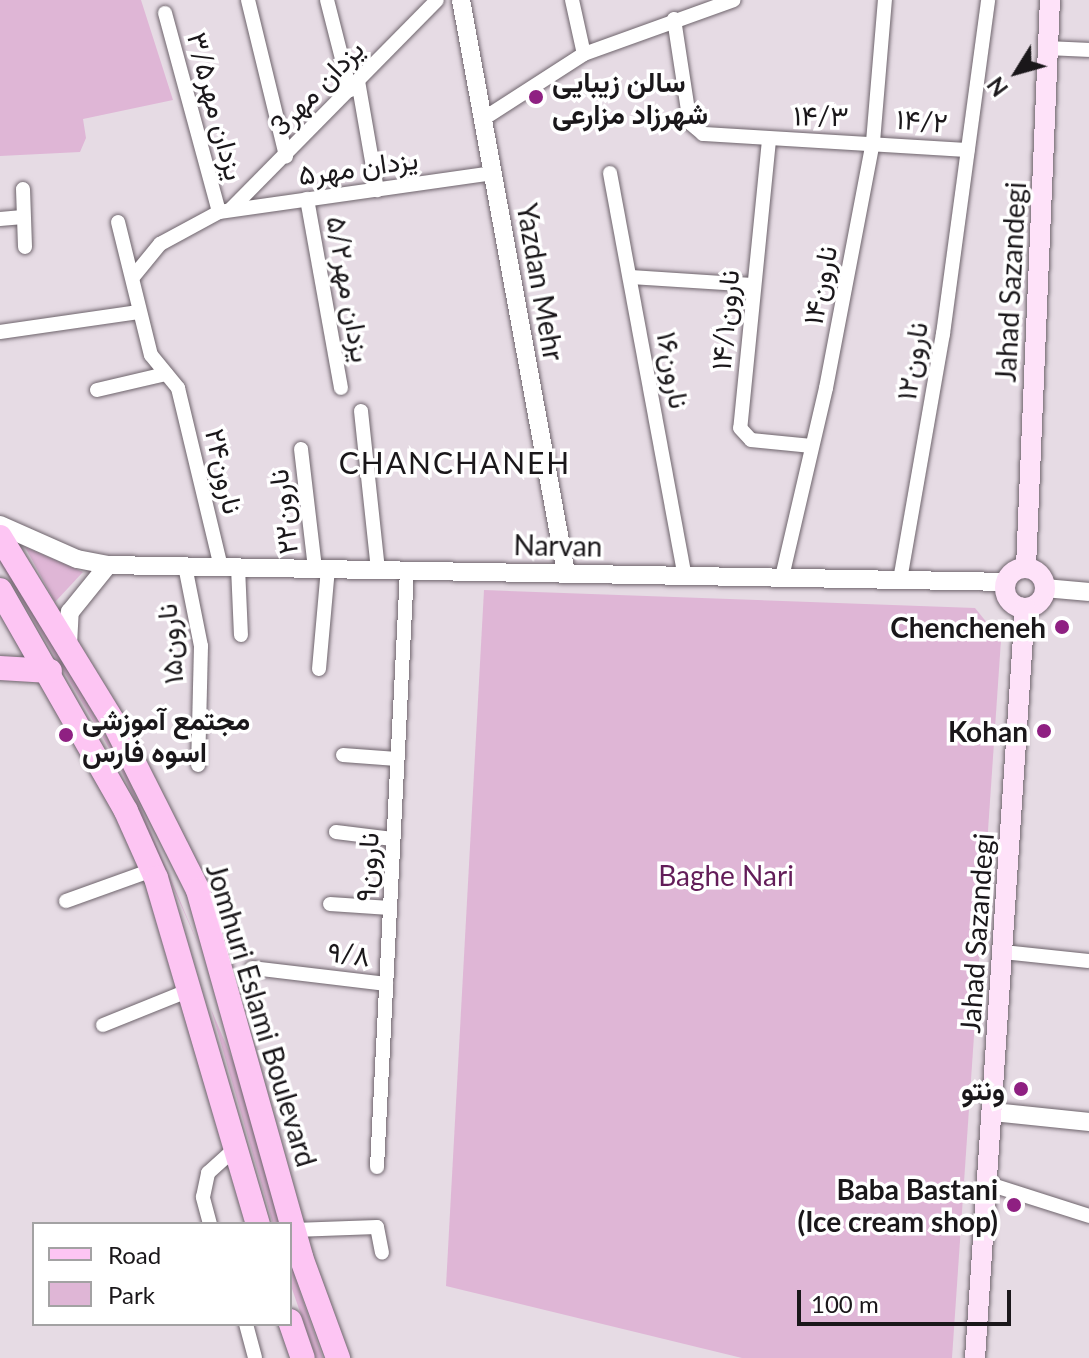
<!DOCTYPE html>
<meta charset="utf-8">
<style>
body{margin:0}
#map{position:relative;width:1089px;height:1358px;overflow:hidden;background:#e6dbe4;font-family:Lato,Vazirmatn,sans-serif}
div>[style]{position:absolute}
.green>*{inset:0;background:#dfb6d6}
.roads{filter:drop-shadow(0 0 2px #6e646c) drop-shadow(0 0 2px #6e646c)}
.minor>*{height:14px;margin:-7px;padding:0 7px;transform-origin:7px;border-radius:7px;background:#fff}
.tertiary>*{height:18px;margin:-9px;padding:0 9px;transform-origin:9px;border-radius:9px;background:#fff}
.secondary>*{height:20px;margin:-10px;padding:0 10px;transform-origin:10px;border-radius:10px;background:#fee2f9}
.secondary>.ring{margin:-10px;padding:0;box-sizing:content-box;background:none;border:20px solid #fee2f9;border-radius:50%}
.primary>*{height:24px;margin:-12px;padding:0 12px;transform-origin:12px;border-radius:12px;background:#fdc5f3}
.dots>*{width:22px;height:22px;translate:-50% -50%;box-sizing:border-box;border:4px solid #fff;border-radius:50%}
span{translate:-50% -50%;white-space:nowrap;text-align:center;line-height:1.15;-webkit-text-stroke:7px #fff;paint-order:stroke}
.poi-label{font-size:28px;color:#1a171a;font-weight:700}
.left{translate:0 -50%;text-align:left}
.right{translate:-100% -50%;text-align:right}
.street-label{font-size:28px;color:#1a171a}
.park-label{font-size:28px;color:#631d59}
.neighbourhood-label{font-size:30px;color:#1a171a;letter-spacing:2px}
.legend{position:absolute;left:32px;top:1222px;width:260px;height:104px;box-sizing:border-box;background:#fff;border:2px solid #a3a2a3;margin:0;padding:10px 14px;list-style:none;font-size:24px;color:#1a171a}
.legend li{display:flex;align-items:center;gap:16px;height:40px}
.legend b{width:40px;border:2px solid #a3a2a3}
.north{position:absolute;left:977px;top:32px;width:80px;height:80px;-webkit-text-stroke:6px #fff;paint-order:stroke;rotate:233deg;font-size:22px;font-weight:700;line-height:32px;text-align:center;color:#1a171a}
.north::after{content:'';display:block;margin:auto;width:28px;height:36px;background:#1a171a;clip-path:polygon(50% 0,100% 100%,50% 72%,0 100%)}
.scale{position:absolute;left:797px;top:1290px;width:214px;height:36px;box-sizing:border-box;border:4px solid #1a171a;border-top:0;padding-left:10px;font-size:24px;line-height:28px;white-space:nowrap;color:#1a171a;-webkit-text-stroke:6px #fff;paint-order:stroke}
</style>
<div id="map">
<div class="green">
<i style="clip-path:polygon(0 0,141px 0,173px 100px,83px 119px,86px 138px,80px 152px,0 156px)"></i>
<i style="clip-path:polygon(25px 547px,83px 572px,55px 602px)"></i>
<i style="clip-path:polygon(0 550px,122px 764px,203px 955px,119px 765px,0 563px)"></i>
<i style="clip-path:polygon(484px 590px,975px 608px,1001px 640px,952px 1358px,742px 1358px,446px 1286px)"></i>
<i style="clip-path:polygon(211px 1009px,236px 1068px,280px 1224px,273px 1224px)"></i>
<i style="clip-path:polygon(290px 1259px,296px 1281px,323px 1358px,316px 1358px,290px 1283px)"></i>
</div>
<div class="roads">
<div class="minor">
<i style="left:248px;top:0;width:161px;rotate:76.3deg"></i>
<i style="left:327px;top:0;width:93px;rotate:75.7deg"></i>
<i style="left:572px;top:0;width:55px;rotate:77.5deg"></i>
<i style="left:165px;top:13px;width:206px;rotate:74.8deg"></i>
<i style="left:674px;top:19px;width:105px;rotate:81.3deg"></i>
<i style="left:690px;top:123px;width:17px;rotate:40deg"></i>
<i style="left:703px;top:134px;width:265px;rotate:3.5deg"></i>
<i style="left:1048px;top:48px;width:41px;rotate:2.8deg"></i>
<i style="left:358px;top:81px;width:111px;rotate:80.1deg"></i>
<i style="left:483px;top:119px;width:120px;rotate:-32.8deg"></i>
<i style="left:584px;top:54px;width:159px;rotate:-19.8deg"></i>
<i style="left:769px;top:140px;width:289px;rotate:95.7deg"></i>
<i style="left:740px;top:428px;width:16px;rotate:47deg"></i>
<i style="left:751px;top:440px;width:61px;rotate:5.6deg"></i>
<i style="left:610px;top:173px;width:410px;rotate:79.5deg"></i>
<i style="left:23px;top:189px;width:58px;rotate:88deg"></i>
<i style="left:307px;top:199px;width:192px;rotate:79.8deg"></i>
<i style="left:231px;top:209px;width:293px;rotate:-45.4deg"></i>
<i style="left:0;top:219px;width:23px;rotate:-5deg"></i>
<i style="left:118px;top:222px;width:137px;rotate:76.1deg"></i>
<i style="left:151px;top:355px;width:43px;rotate:50.7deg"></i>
<i style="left:178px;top:388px;width:184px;rotate:76.5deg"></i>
<i style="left:133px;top:277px;width:43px;rotate:-50.7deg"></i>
<i style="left:160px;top:244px;width:67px;rotate:-28.5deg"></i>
<i style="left:219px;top:212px;width:277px;rotate:-8.1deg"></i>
<i style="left:630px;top:277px;width:123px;rotate:3.7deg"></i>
<i style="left:0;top:332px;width:140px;rotate:-8.2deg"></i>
<i style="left:97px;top:390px;width:71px;rotate:-13.1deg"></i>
<i style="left:361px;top:411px;width:160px;rotate:83.9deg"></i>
<i style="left:301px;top:449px;width:121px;rotate:83.3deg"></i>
<i style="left:185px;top:566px;width:82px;rotate:78.7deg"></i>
<i style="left:201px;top:646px;width:119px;rotate:91.4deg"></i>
<i style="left:238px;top:567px;width:68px;rotate:87.5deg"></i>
<i style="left:782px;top:577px;width:194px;rotate:-76.9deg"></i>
<i style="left:826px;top:388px;width:250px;rotate:-79.2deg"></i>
<i style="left:873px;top:142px;width:143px;rotate:-85.2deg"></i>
<i style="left:900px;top:580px;width:250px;rotate:-80.1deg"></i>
<i style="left:943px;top:334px;width:337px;rotate:-82.3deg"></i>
<i style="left:319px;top:669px;width:100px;rotate:-84.9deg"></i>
<i style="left:343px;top:755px;width:54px;rotate:4.2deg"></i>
<i style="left:336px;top:832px;width:57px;rotate:7deg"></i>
<i style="left:66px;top:901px;width:91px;rotate:-19.8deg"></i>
<i style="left:330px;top:904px;width:60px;rotate:3.8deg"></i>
<i style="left:1003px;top:952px;width:86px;rotate:6deg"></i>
<i style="left:252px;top:968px;width:135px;rotate:6.8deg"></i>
<i style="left:103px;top:1025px;width:96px;rotate:-22deg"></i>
<i style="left:377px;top:1167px;width:598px;rotate:-87.12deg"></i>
<i style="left:989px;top:1184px;width:105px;rotate:17.7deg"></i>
<i style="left:210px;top:1224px;width:28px;rotate:-105deg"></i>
<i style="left:203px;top:1197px;width:25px;rotate:-78deg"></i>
<i style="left:208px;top:1173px;width:38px;rotate:-42deg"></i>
<i style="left:294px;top:1230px;width:83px;rotate:-2.1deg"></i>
<i style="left:377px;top:1227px;width:26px;rotate:79deg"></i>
<i style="left:246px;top:1324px;width:35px;rotate:75deg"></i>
</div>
<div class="tertiary">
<i style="left:461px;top:0;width:583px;rotate:79.62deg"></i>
<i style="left:0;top:525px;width:84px;rotate:23.8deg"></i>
<i style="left:77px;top:559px;width:32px;rotate:11deg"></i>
<i style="left:108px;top:565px;width:898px;rotate:1.08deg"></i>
<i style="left:1045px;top:588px;width:44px;rotate:5.2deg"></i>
<i style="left:68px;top:645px;width:33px;rotate:-87deg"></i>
<i style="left:70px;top:612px;width:60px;rotate:-51deg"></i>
<i style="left:993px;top:1112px;width:97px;rotate:5.9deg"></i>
</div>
<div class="secondary">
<i style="left:1026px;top:567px;width:568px;rotate:-87.58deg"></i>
<i class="ring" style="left:1005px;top:568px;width:20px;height:20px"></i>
<i style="left:975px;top:1358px;width:752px;rotate:-86.19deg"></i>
</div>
<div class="primary">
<i style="left:0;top:537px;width:218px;rotate:58.5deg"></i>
<i style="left:114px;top:723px;width:187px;rotate:63.3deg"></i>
<i style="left:198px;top:890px;width:381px;rotate:74.3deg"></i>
<i style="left:301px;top:1257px;width:108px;rotate:69.9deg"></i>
<i style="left:0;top:590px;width:254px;rotate:60.3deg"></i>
<i style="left:126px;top:811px;width:73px;rotate:65.9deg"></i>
<i style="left:156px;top:878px;width:361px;rotate:73.6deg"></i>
<i style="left:0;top:668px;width:50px;rotate:3.4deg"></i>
<i style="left:290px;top:1321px;width:39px;rotate:71deg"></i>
</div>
</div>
<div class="dots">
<i style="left:536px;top:97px;background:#8f2082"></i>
<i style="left:1062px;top:627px;background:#8f2082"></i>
<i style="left:1044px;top:731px;background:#8f2082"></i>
<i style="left:66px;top:735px;background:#8f2082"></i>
<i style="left:1021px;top:1089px;background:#8f2082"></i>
<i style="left:1014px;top:1205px;background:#8f2082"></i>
</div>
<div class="poi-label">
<span class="left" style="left:552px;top:97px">سالن زیبایی<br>شهرزاد مزارعی</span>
<span class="right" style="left:1046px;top:627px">Chencheneh</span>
<span class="left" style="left:82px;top:735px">مجتمع آموزشی<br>اسوه فارس</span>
<span class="right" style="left:1028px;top:731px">Kohan</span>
<span class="right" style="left:1005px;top:1089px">ونتو</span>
<span class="right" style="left:998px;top:1205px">Baba Bastani<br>(Ice cream shop)</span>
</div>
<div class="street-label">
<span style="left:316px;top:87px;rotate:-46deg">3یزدان مهر</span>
<span style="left:217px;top:106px;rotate:75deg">۳/۵یزدان مهر</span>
<span style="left:821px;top:115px;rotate:1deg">۱۴/۳</span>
<span style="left:922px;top:120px;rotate:5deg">۱۴/۲</span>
<span style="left:358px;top:166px;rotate:-8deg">یزدان مهر۵</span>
<span style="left:541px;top:282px;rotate:80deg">Yazdan Mehr</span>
<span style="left:1010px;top:282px;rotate:-87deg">Jahad Sazandegi</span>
<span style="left:819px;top:285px;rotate:-79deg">نارون۱۴</span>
<span style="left:350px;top:289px;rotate:80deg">۵/۲یزدان مهر</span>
<span style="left:724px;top:320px;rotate:-85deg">۱۴/۱نارون</span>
<span style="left:911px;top:361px;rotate:-81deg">نارون۱۲</span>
<span style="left:674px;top:370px;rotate:80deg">نارون۱۶</span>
<span style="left:225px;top:471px;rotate:77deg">نارون۲۴</span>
<span style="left:282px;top:512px;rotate:-97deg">نارون۲۲</span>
<span style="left:558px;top:545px;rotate:1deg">Narvan</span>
<span style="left:169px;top:644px;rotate:-95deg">نارون۱۵</span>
<span style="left:366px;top:867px;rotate:-87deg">نارون۹</span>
<span style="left:976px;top:933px;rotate:-86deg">Jahad Sazandegi</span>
<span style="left:349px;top:953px;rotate:7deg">۹/۸</span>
<span style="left:262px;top:1015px;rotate:73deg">Jomhuri Eslami Boulevard</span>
</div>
<div class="park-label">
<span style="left:726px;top:875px">Baghe Nari</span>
</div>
<div class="neighbourhood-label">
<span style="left:455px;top:462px">CHANCHANEH</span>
</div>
<ul class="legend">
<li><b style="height:10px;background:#fdc5f3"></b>Road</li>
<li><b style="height:22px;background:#dfb6d6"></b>Park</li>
</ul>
<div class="north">N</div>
<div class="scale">100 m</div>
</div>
